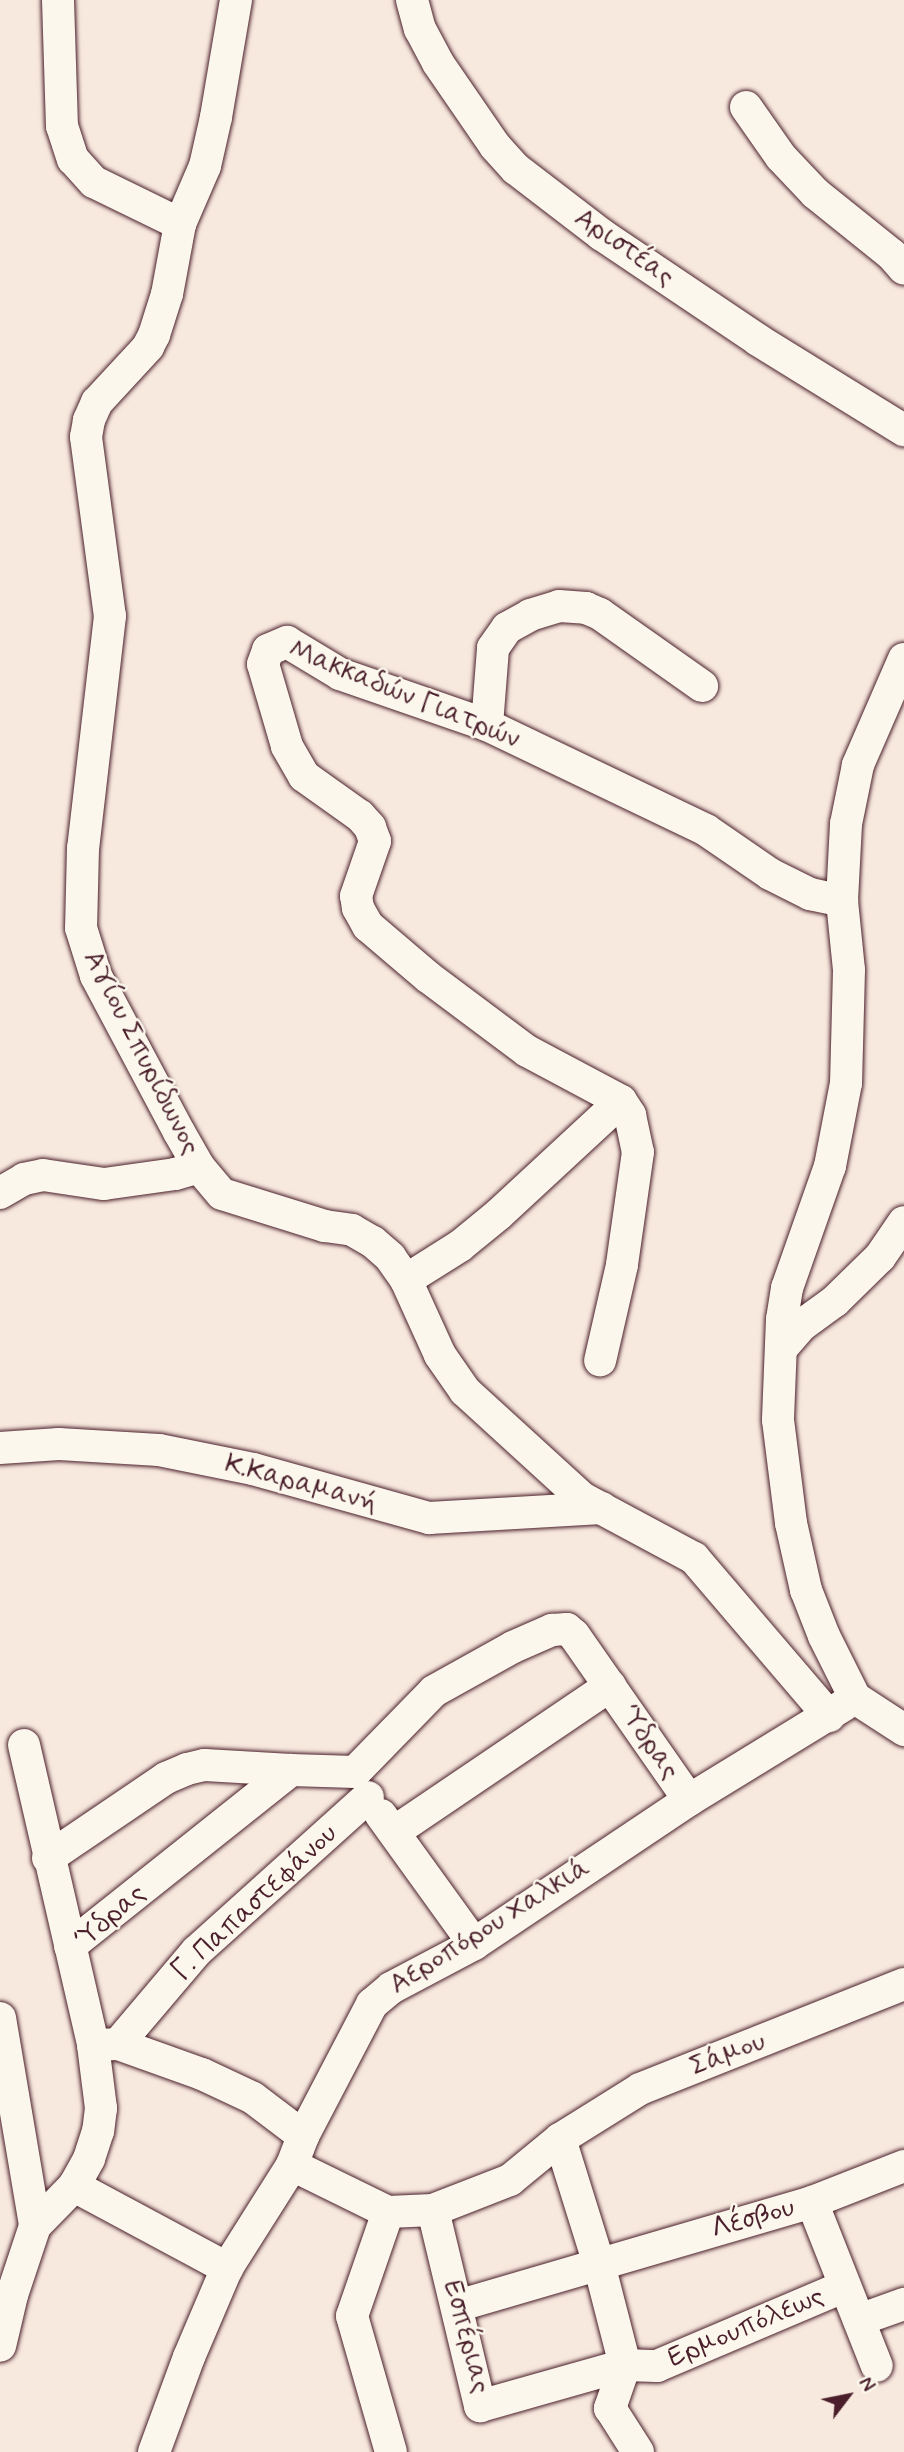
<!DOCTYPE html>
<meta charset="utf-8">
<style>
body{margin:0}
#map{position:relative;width:904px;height:2452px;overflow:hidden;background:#f8e9de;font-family:Mynerve,sans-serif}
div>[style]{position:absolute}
.roads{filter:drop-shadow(0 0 2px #4a1f2b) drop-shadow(0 0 2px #4a1f2b)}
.minor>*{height:32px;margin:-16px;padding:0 16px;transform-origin:16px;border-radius:16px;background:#fbf7ec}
span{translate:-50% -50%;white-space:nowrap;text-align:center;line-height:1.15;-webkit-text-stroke:5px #fbf7ec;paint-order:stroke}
.street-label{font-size:28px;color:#4a1f2b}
.north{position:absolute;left:813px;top:2361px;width:70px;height:70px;-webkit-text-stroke:5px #fbf7ec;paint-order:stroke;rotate:58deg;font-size:19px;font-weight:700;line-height:28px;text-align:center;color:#4a1f2b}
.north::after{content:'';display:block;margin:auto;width:24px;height:32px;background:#4a1f2b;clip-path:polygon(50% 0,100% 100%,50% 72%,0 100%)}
</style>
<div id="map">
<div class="roads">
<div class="minor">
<i style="left:58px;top:0;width:126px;rotate:88.2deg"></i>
<i style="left:62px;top:126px;width:35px;rotate:72deg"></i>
<i style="left:73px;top:159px;width:31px;rotate:48deg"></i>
<i style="left:94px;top:182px;width:96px;rotate:26deg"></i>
<i style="left:180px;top:224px;width:71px;rotate:100.5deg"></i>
<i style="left:167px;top:294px;width:43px;rotate:107.6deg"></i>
<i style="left:154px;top:335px;width:13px;rotate:117deg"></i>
<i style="left:148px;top:347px;width:75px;rotate:132.8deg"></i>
<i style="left:97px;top:402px;width:20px;rotate:114deg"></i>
<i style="left:89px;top:420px;width:17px;rotate:100deg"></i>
<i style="left:86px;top:437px;width:181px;rotate:82.4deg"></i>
<i style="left:110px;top:616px;width:234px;rotate:96.6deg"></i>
<i style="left:83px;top:848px;width:80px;rotate:91.4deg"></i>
<i style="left:81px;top:928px;width:50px;rotate:72.6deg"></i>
<i style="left:96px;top:976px;width:177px;rotate:62deg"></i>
<i style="left:179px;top:1132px;width:40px;rotate:60.3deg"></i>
<i style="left:199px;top:1167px;width:35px;rotate:50deg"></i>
<i style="left:222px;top:1194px;width:108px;rotate:17.3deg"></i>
<i style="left:325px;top:1226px;width:27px;rotate:8deg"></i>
<i style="left:352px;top:1230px;width:24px;rotate:30deg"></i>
<i style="left:373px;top:1242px;width:23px;rotate:41deg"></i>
<i style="left:390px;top:1257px;width:28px;rotate:55deg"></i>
<i style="left:406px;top:1280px;width:82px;rotate:65.6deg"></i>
<i style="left:440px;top:1355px;width:44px;rotate:55.2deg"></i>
<i style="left:465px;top:1391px;width:159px;rotate:42.4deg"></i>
<i style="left:582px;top:1498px;width:127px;rotate:28.2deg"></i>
<i style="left:694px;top:1558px;width:208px;rotate:49.5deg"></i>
<i style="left:412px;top:0;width:30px;rotate:75deg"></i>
<i style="left:420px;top:29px;width:38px;rotate:62deg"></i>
<i style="left:438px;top:63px;width:101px;rotate:55.5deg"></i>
<i style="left:495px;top:146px;width:31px;rotate:48deg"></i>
<i style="left:516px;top:169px;width:108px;rotate:37.5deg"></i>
<i style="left:602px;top:235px;width:188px;rotate:33.9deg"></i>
<i style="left:758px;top:340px;width:172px;rotate:31.7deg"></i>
<i style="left:746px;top:107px;width:61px;rotate:55deg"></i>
<i style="left:781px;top:157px;width:50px;rotate:46.6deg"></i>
<i style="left:815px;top:193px;width:99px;rotate:38.8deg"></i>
<i style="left:892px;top:255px;width:18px;rotate:49deg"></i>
<i style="left:180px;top:224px;width:63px;rotate:-66.7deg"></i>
<i style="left:205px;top:166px;width:50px;rotate:-77.3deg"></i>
<i style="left:216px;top:117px;width:119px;rotate:-80.3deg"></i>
<i style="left:904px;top:659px;width:116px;rotate:113.5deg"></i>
<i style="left:858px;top:765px;width:60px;rotate:101.5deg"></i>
<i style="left:846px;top:824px;width:77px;rotate:93deg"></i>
<i style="left:842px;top:901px;width:69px;rotate:84.2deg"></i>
<i style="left:849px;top:970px;width:113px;rotate:91.5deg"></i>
<i style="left:846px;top:1083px;width:85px;rotate:100.9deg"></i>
<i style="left:830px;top:1166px;width:129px;rotate:109.4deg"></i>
<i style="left:787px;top:1288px;width:31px;rotate:99deg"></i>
<i style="left:782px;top:1319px;width:101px;rotate:92.3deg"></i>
<i style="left:778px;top:1420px;width:104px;rotate:82.8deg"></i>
<i style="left:791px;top:1523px;width:69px;rotate:77.4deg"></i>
<i style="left:806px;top:1590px;width:49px;rotate:68.6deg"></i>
<i style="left:824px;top:1636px;width:69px;rotate:63.4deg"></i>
<i style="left:855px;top:1698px;width:59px;rotate:33.1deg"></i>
<i style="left:487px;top:725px;width:77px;rotate:-85.5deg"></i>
<i style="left:493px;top:648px;width:24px;rotate:-55deg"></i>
<i style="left:507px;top:628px;width:26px;rotate:-29deg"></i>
<i style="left:530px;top:615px;width:30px;rotate:-17deg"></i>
<i style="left:559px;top:606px;width:27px;rotate:4deg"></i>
<i style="left:586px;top:608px;width:15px;rotate:23deg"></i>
<i style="left:600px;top:614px;width:125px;rotate:35.2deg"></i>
<i style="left:621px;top:1101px;width:106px;rotate:-152deg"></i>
<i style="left:527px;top:1051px;width:124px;rotate:-143.2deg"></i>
<i style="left:428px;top:977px;width:79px;rotate:-139.6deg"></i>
<i style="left:368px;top:926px;width:21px;rotate:-119deg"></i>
<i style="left:358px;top:908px;width:12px;rotate:-99deg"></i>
<i style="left:356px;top:896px;width:58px;rotate:-70.9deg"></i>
<i style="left:375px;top:841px;width:15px;rotate:-110deg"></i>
<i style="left:370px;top:827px;width:15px;rotate:-132deg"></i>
<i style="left:360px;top:816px;width:69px;rotate:-144.5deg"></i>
<i style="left:304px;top:776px;width:34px;rotate:-120deg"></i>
<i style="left:287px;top:746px;width:85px;rotate:-106.3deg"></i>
<i style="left:263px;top:664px;width:15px;rotate:-70deg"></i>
<i style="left:268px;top:650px;width:21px;rotate:-23deg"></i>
<i style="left:287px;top:642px;width:62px;rotate:31.1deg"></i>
<i style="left:340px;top:674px;width:156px;rotate:19.1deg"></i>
<i style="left:487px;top:725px;width:243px;rotate:25.6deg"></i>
<i style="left:706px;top:830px;width:78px;rotate:34.5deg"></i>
<i style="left:770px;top:874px;width:45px;rotate:26.6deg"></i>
<i style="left:810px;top:894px;width:33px;rotate:12deg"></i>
<i style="left:0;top:1193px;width:28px;rotate:-30deg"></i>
<i style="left:24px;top:1179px;width:19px;rotate:-12deg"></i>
<i style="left:43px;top:1175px;width:62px;rotate:8.4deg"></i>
<i style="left:104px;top:1184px;width:72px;rotate:-8deg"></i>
<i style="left:175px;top:1174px;width:25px;rotate:-16deg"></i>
<i style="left:406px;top:1280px;width:64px;rotate:-32.2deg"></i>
<i style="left:460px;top:1246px;width:50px;rotate:-39.4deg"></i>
<i style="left:499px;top:1214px;width:166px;rotate:-42.8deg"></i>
<i style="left:621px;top:1101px;width:17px;rotate:57deg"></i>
<i style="left:630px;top:1115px;width:38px;rotate:78deg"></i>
<i style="left:638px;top:1152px;width:114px;rotate:98.1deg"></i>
<i style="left:622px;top:1265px;width:98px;rotate:102.9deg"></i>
<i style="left:781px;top:1349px;width:32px;rotate:-49deg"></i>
<i style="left:802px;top:1325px;width:41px;rotate:-36deg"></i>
<i style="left:835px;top:1301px;width:63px;rotate:-44.4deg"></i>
<i style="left:880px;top:1257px;width:42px;rotate:-55.6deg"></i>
<i style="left:0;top:1448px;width:59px;rotate:-3.9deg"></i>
<i style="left:59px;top:1444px;width:100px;rotate:3.4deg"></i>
<i style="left:159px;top:1450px;width:96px;rotate:11.4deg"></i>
<i style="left:253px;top:1469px;width:183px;rotate:15.6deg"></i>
<i style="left:429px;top:1518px;width:173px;rotate:-3.3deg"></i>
<i style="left:24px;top:1745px;width:308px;rotate:77deg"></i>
<i style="left:93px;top:2045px;width:64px;rotate:82.8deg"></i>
<i style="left:101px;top:2108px;width:23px;rotate:97deg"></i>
<i style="left:98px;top:2131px;width:29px;rotate:108deg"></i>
<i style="left:89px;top:2159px;width:31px;rotate:119deg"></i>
<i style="left:74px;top:2186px;width:56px;rotate:134.3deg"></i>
<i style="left:381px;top:1815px;width:159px;rotate:54.2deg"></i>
<i style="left:394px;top:1832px;width:261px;rotate:-34.1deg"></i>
<i style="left:48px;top:1858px;width:143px;rotate:-34.1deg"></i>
<i style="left:166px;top:1778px;width:23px;rotate:-23deg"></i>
<i style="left:187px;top:1769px;width:18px;rotate:-13deg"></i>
<i style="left:205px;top:1765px;width:86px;rotate:3.3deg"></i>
<i style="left:70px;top:1946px;width:283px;rotate:-38.5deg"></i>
<i style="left:291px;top:1770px;width:64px;rotate:1.8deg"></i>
<i style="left:355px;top:1772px;width:113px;rotate:-45.7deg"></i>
<i style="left:434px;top:1691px;width:90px;rotate:-29.1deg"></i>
<i style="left:513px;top:1647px;width:43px;rotate:-23.6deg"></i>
<i style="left:552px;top:1630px;width:15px;rotate:-4deg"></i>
<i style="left:567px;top:1629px;width:9px;rotate:41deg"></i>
<i style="left:574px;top:1635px;width:201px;rotate:55.1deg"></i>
<i style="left:0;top:2018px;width:211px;rotate:80.4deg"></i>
<i style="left:35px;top:2226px;width:73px;rotate:108.4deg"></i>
<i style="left:12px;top:2295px;width:52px;rotate:103.2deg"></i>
<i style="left:118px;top:2044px;width:89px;rotate:19.7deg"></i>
<i style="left:202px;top:2074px;width:56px;rotate:25.2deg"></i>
<i style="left:253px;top:2098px;width:63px;rotate:37.2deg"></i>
<i style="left:93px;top:2045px;width:25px;rotate:-2deg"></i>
<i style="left:118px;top:2044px;width:122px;rotate:-49.7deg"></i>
<i style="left:197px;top:1951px;width:230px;rotate:-42deg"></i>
<i style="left:560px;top:2139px;width:131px;rotate:72.7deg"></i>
<i style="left:599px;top:2264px;width:104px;rotate:75.6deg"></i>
<i style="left:292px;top:2165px;width:107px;rotate:26.1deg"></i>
<i style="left:388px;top:2212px;width:45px;rotate:-2.5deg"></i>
<i style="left:433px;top:2210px;width:83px;rotate:-21.3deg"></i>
<i style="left:510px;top:2180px;width:65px;rotate:-39.4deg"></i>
<i style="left:560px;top:2139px;width:94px;rotate:-32deg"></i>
<i style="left:640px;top:2089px;width:284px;rotate:-21.7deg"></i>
<i style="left:74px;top:2186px;width:174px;rotate:28.2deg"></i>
<i style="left:812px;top:2202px;width:176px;rotate:68.4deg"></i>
<i style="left:433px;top:2210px;width:202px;rotate:76.5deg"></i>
<i style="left:480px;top:2406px;width:151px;rotate:-15.8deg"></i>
<i style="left:625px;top:2365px;width:32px;rotate:2deg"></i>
<i style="left:657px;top:2366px;width:202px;rotate:-23deg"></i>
<i style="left:388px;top:2212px;width:110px;rotate:109.1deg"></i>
<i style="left:352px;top:2316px;width:141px;rotate:74deg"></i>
<i style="left:457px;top:2306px;width:370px;rotate:-16.3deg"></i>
<i style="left:812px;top:2202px;width:99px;rotate:-21.4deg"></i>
<i style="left:859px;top:2320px;width:48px;rotate:-19.6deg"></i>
<i style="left:625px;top:2365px;width:46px;rotate:109.2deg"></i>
<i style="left:610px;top:2408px;width:52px;rotate:57.5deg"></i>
<i style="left:154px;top:2452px;width:101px;rotate:-69.8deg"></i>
<i style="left:189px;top:2357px;width:97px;rotate:-66.9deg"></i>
<i style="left:227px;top:2268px;width:122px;rotate:-57.7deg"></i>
<i style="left:292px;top:2165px;width:31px;rotate:-69deg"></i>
<i style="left:303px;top:2136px;width:149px;rotate:-62.4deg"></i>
<i style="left:372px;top:2004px;width:25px;rotate:-40deg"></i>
<i style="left:391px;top:1988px;width:94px;rotate:-27.9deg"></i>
<i style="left:474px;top:1944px;width:259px;rotate:-33.8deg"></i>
<i style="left:689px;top:1800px;width:182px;rotate:-31.5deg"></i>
</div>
</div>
<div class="street-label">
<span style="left:624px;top:248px;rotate:35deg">Αριστέας</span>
<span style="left:404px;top:695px;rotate:22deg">Μακκαδών Γιατρών</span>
<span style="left:141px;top:1053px;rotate:63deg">Αγίου Σπυρίδωνος</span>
<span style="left:301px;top:1484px;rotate:15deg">Κ.Καραμανή</span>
<span style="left:649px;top:1743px;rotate:55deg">Ύδρας</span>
<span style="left:255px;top:1903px;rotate:-43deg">Γ. Παπαστεφάνου</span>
<span style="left:111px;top:1917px;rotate:-41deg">Ύδρας</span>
<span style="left:490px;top:1927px;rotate:-32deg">Αεροπόρου Χαλκιά</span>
<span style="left:728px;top:2055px;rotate:-21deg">Σάμου</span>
<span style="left:753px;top:2219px;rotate:-16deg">Λέσβου</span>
<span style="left:746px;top:2328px;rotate:-23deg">Ερμουπόλεως</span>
<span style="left:466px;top:2337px;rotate:75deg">Εσπέριας</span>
</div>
<div class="north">N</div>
</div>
